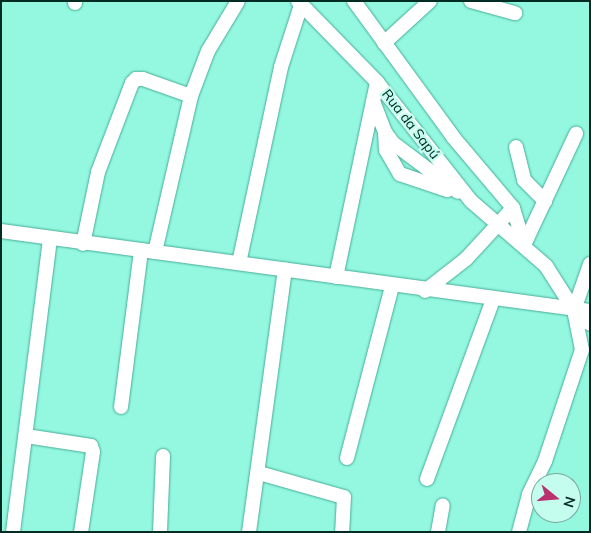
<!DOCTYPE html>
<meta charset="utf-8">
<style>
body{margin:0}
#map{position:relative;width:591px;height:533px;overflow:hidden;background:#94f8e0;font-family:Mulish,sans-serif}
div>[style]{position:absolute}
.roads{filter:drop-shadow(0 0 1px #47ad98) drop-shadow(0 0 1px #47ad98)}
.street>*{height:14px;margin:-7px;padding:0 7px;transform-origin:7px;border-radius:7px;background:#fff}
span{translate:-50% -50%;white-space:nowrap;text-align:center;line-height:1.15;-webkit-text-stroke:4.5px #c4fcee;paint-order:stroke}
.street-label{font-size:14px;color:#002c24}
.frame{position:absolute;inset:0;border:2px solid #002c24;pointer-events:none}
.north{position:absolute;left:531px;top:473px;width:50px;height:50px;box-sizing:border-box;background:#c4fcee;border:1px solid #76a99d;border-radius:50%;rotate:107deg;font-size:14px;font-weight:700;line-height:20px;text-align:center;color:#002c24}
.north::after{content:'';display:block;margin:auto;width:18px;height:22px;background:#b9316f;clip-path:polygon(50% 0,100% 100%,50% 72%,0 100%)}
</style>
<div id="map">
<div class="roads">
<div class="street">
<i style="left:298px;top:1px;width:113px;rotate:45.7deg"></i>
<i style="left:377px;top:82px;width:152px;rotate:51.7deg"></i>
<i style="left:471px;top:201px;width:99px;rotate:40.9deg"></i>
<i style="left:546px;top:266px;width:52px;rotate:57.5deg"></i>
<i style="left:574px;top:310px;width:21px;rotate:41deg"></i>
<i style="left:354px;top:1px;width:168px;rotate:53.9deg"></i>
<i style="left:453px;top:137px;width:93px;rotate:49.8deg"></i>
<i style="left:513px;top:208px;width:39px;rotate:73deg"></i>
<i style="left:471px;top:1px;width:46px;rotate:15.3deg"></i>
<i style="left:75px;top:3px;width:2px;rotate:-90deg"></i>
<i style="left:384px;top:43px;width:62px;rotate:-42.4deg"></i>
<i style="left:373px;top:101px;width:33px;rotate:69deg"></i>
<i style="left:385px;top:132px;width:14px;rotate:54deg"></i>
<i style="left:393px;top:143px;width:81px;rotate:37deg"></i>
<i style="left:385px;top:132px;width:18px;rotate:87deg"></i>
<i style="left:386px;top:150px;width:28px;rotate:60deg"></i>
<i style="left:400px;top:174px;width:50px;rotate:18.8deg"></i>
<i style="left:516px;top:147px;width:34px;rotate:76deg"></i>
<i style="left:524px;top:180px;width:30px;rotate:45deg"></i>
<i style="left:1px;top:231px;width:594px;rotate:7.73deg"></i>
<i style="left:83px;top:244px;width:74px;rotate:-78.2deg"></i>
<i style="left:98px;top:172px;width:95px;rotate:-69.1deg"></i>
<i style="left:132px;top:83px;width:6px;rotate:-45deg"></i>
<i style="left:136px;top:79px;width:7px"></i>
<i style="left:143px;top:79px;width:51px;rotate:19.5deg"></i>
<i style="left:524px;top:245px;width:123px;rotate:-64.9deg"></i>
<i style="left:155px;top:252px;width:160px;rotate:-77deg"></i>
<i style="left:191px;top:96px;width:48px;rotate:-69.3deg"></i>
<i style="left:208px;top:51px;width:58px;rotate:-59deg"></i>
<i style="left:239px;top:263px;width:200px;rotate:-77.9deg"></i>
<i style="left:281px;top:67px;width:65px;rotate:-72.1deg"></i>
<i style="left:336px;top:277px;width:199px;rotate:-78.1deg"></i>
<i style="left:425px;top:291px;width:52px;rotate:-38deg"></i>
<i style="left:466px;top:259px;width:69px;rotate:-47.3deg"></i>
<i style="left:121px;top:407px;width:157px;rotate:-82.7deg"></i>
<i style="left:26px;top:436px;width:66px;rotate:8.7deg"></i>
<i style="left:91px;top:446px;width:6px;rotate:72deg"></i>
<i style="left:93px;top:452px;width:81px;rotate:98.5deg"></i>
<i style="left:347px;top:458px;width:178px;rotate:-75.3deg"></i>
<i style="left:259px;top:473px;width:88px;rotate:15.8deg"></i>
<i style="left:344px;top:497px;width:35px;rotate:93deg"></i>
<i style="left:427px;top:479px;width:191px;rotate:-69.8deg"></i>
<i style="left:13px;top:532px;width:295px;rotate:-82.8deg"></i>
<i style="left:160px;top:532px;width:76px;rotate:-87.7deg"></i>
<i style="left:249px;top:532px;width:265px;rotate:-82.2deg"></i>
<i style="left:438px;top:532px;width:27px;rotate:-80deg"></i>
<i style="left:519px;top:532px;width:39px;rotate:-75deg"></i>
<i style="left:529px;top:494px;width:37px;rotate:-64deg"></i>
<i style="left:545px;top:461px;width:117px;rotate:-71.6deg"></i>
<i style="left:582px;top:350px;width:41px;rotate:-101.3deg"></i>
<i style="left:574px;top:310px;width:49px;rotate:-70.8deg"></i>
</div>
</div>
<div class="street-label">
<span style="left:411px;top:124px;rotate:52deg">Rua da Sapú</span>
</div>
<div class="frame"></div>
<div class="north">N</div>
</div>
